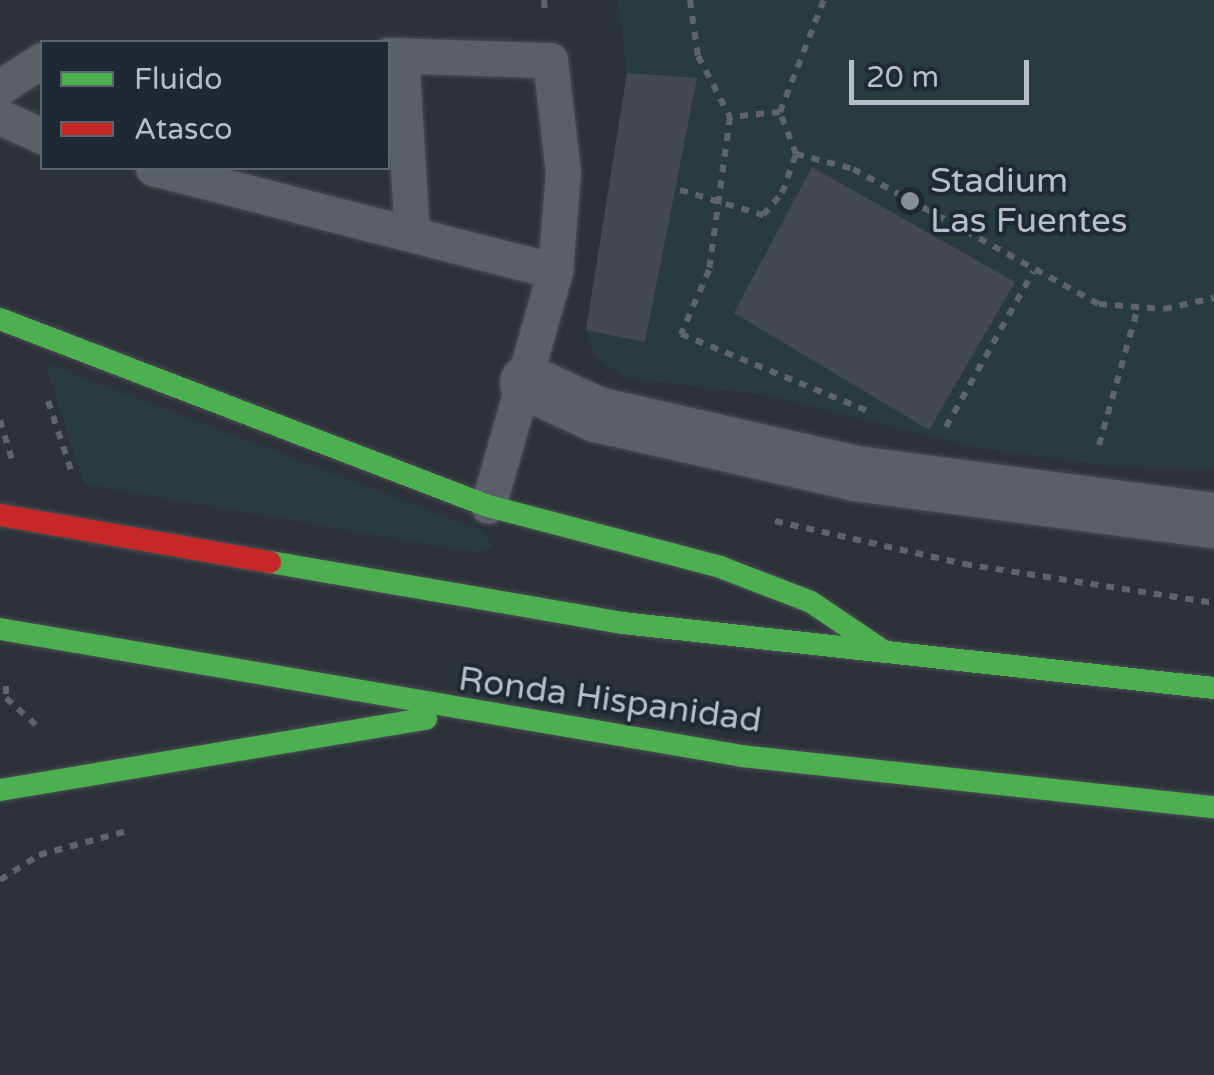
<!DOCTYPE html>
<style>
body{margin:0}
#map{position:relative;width:1214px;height:1075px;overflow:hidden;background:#2c3238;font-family:"Varela Round",sans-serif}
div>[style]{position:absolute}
.green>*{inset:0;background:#283c3e}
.building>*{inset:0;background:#44494f}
.path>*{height:6px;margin-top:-3px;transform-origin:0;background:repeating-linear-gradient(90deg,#5e6469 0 8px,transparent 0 16px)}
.roads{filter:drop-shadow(0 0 2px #4a4e53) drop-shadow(0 0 2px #4a4e53)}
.lane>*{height:35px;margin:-17.5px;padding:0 17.5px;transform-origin:17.5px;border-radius:17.5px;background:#5b6066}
.street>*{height:55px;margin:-27.5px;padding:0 27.5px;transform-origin:27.5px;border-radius:27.5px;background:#5b6066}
.fast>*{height:22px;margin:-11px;padding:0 11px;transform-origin:11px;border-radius:11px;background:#4caf50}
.jam>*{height:22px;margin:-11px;padding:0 11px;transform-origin:11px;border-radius:11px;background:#c62828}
.dots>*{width:28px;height:28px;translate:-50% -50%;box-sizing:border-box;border:5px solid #1e2933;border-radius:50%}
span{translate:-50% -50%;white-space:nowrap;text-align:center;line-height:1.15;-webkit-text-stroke:8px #1e2933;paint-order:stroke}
.poi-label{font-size:35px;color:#b6bfc9}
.left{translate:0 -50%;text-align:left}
.street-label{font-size:35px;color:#b6bfc9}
.legend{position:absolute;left:40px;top:40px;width:350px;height:130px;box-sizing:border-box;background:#1e2933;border:2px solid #5b656f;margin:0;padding:12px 18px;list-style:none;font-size:30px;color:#b6bfc9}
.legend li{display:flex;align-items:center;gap:20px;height:50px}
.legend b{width:50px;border:2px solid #5b656f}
.scale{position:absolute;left:849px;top:60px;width:180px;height:45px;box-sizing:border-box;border:5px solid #b6bfc9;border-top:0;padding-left:12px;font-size:30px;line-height:35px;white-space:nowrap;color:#b6bfc9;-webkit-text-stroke:8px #1e2933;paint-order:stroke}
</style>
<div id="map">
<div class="green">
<i style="clip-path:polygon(618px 0,1214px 0,1214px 468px,1121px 467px,979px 448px,765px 395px,629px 378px,594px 357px,586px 330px,627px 73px)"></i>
<i style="clip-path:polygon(45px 363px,483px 531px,493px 547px,480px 553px,84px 484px)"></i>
</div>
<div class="building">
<i style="clip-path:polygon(627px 73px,697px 78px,645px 342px,586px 330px)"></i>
<i style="clip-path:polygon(812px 167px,1015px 282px,929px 430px,734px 313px)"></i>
</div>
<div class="path">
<i style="left:544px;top:0;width:14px;rotate:86deg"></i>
<i style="left:690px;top:0;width:57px;rotate:81.9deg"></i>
<i style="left:698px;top:56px;width:69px;rotate:62.3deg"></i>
<i style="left:780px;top:112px;width:50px;rotate:174.3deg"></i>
<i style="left:730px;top:117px;width:154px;rotate:97.8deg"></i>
<i style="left:709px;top:270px;width:70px;rotate:113.6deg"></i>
<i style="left:681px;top:334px;width:204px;rotate:22.4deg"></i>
<i style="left:796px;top:154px;width:59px;rotate:14.7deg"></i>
<i style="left:853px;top:169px;width:281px;rotate:28.8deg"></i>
<i style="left:1099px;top:304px;width:65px;rotate:4.4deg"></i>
<i style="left:1164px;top:309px;width:51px;rotate:-12.4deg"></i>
<i style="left:680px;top:190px;width:87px;rotate:16.8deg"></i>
<i style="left:763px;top:215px;width:29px;rotate:-49deg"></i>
<i style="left:782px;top:193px;width:41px;rotate:-70.3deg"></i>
<i style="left:796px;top:154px;width:45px;rotate:-110.9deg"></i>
<i style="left:780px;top:112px;width:120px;rotate:-68.6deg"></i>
<i style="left:48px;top:401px;width:73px;rotate:71.6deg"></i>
<i style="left:0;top:420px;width:42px;rotate:73.3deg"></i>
<i style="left:946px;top:427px;width:178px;rotate:-60.7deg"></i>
<i style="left:1099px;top:445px;width:143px;rotate:-74.2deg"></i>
<i style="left:775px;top:521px;width:194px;rotate:12.8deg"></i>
<i style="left:964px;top:564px;width:253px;rotate:8.9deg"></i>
<i style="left:6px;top:686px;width:12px;rotate:90deg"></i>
<i style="left:6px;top:698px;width:40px;rotate:42deg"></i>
<i style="left:0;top:880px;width:46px;rotate:-32.7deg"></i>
<i style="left:39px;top:855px;width:91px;rotate:-15.3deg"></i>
</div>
<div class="roads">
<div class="lane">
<i style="left:388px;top:55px;width:162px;rotate:1.8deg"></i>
<i style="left:550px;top:60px;width:113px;rotate:83.4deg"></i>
<i style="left:563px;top:172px;width:99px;rotate:94.6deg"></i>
<i style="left:555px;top:271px;width:244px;rotate:105.9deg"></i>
<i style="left:401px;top:55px;width:179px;rotate:86.5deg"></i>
<i style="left:0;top:87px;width:50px;rotate:-32.7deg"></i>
<i style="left:0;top:117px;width:46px;rotate:24.3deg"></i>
<i style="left:153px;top:168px;width:415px;rotate:14.4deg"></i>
</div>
<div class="street">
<i style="left:527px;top:382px;width:76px;rotate:24.9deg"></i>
<i style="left:596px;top:414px;width:266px;rotate:12.8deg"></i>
<i style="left:855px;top:473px;width:362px;rotate:7.5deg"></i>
</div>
<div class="fast">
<i style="left:0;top:319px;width:523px;rotate:20.97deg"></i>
<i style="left:488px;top:506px;width:240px;rotate:14.7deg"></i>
<i style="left:720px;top:567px;width:97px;rotate:21deg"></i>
<i style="left:811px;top:602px;width:89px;rotate:34deg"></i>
<i style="left:270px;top:562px;width:358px;rotate:9.8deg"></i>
<i style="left:623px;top:623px;width:595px;rotate:6.28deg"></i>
<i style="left:0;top:629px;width:753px;rotate:9.71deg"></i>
<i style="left:742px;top:756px;width:475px;rotate:6.2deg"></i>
<i style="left:0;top:790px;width:432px;rotate:-9.5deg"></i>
</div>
<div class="jam">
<i style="left:0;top:515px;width:274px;rotate:9.9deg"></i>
</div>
</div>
<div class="dots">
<i style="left:910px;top:201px;background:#868e96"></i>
</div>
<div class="poi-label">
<span class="left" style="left:930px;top:201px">Stadium<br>Las Fuentes</span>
</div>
<div class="street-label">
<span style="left:610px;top:700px;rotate:8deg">Ronda Hispanidad</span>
</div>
<ul class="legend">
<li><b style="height:12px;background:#4caf50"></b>Fluido</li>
<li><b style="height:12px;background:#c62828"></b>Atasco</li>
</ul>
<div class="scale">20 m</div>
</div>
